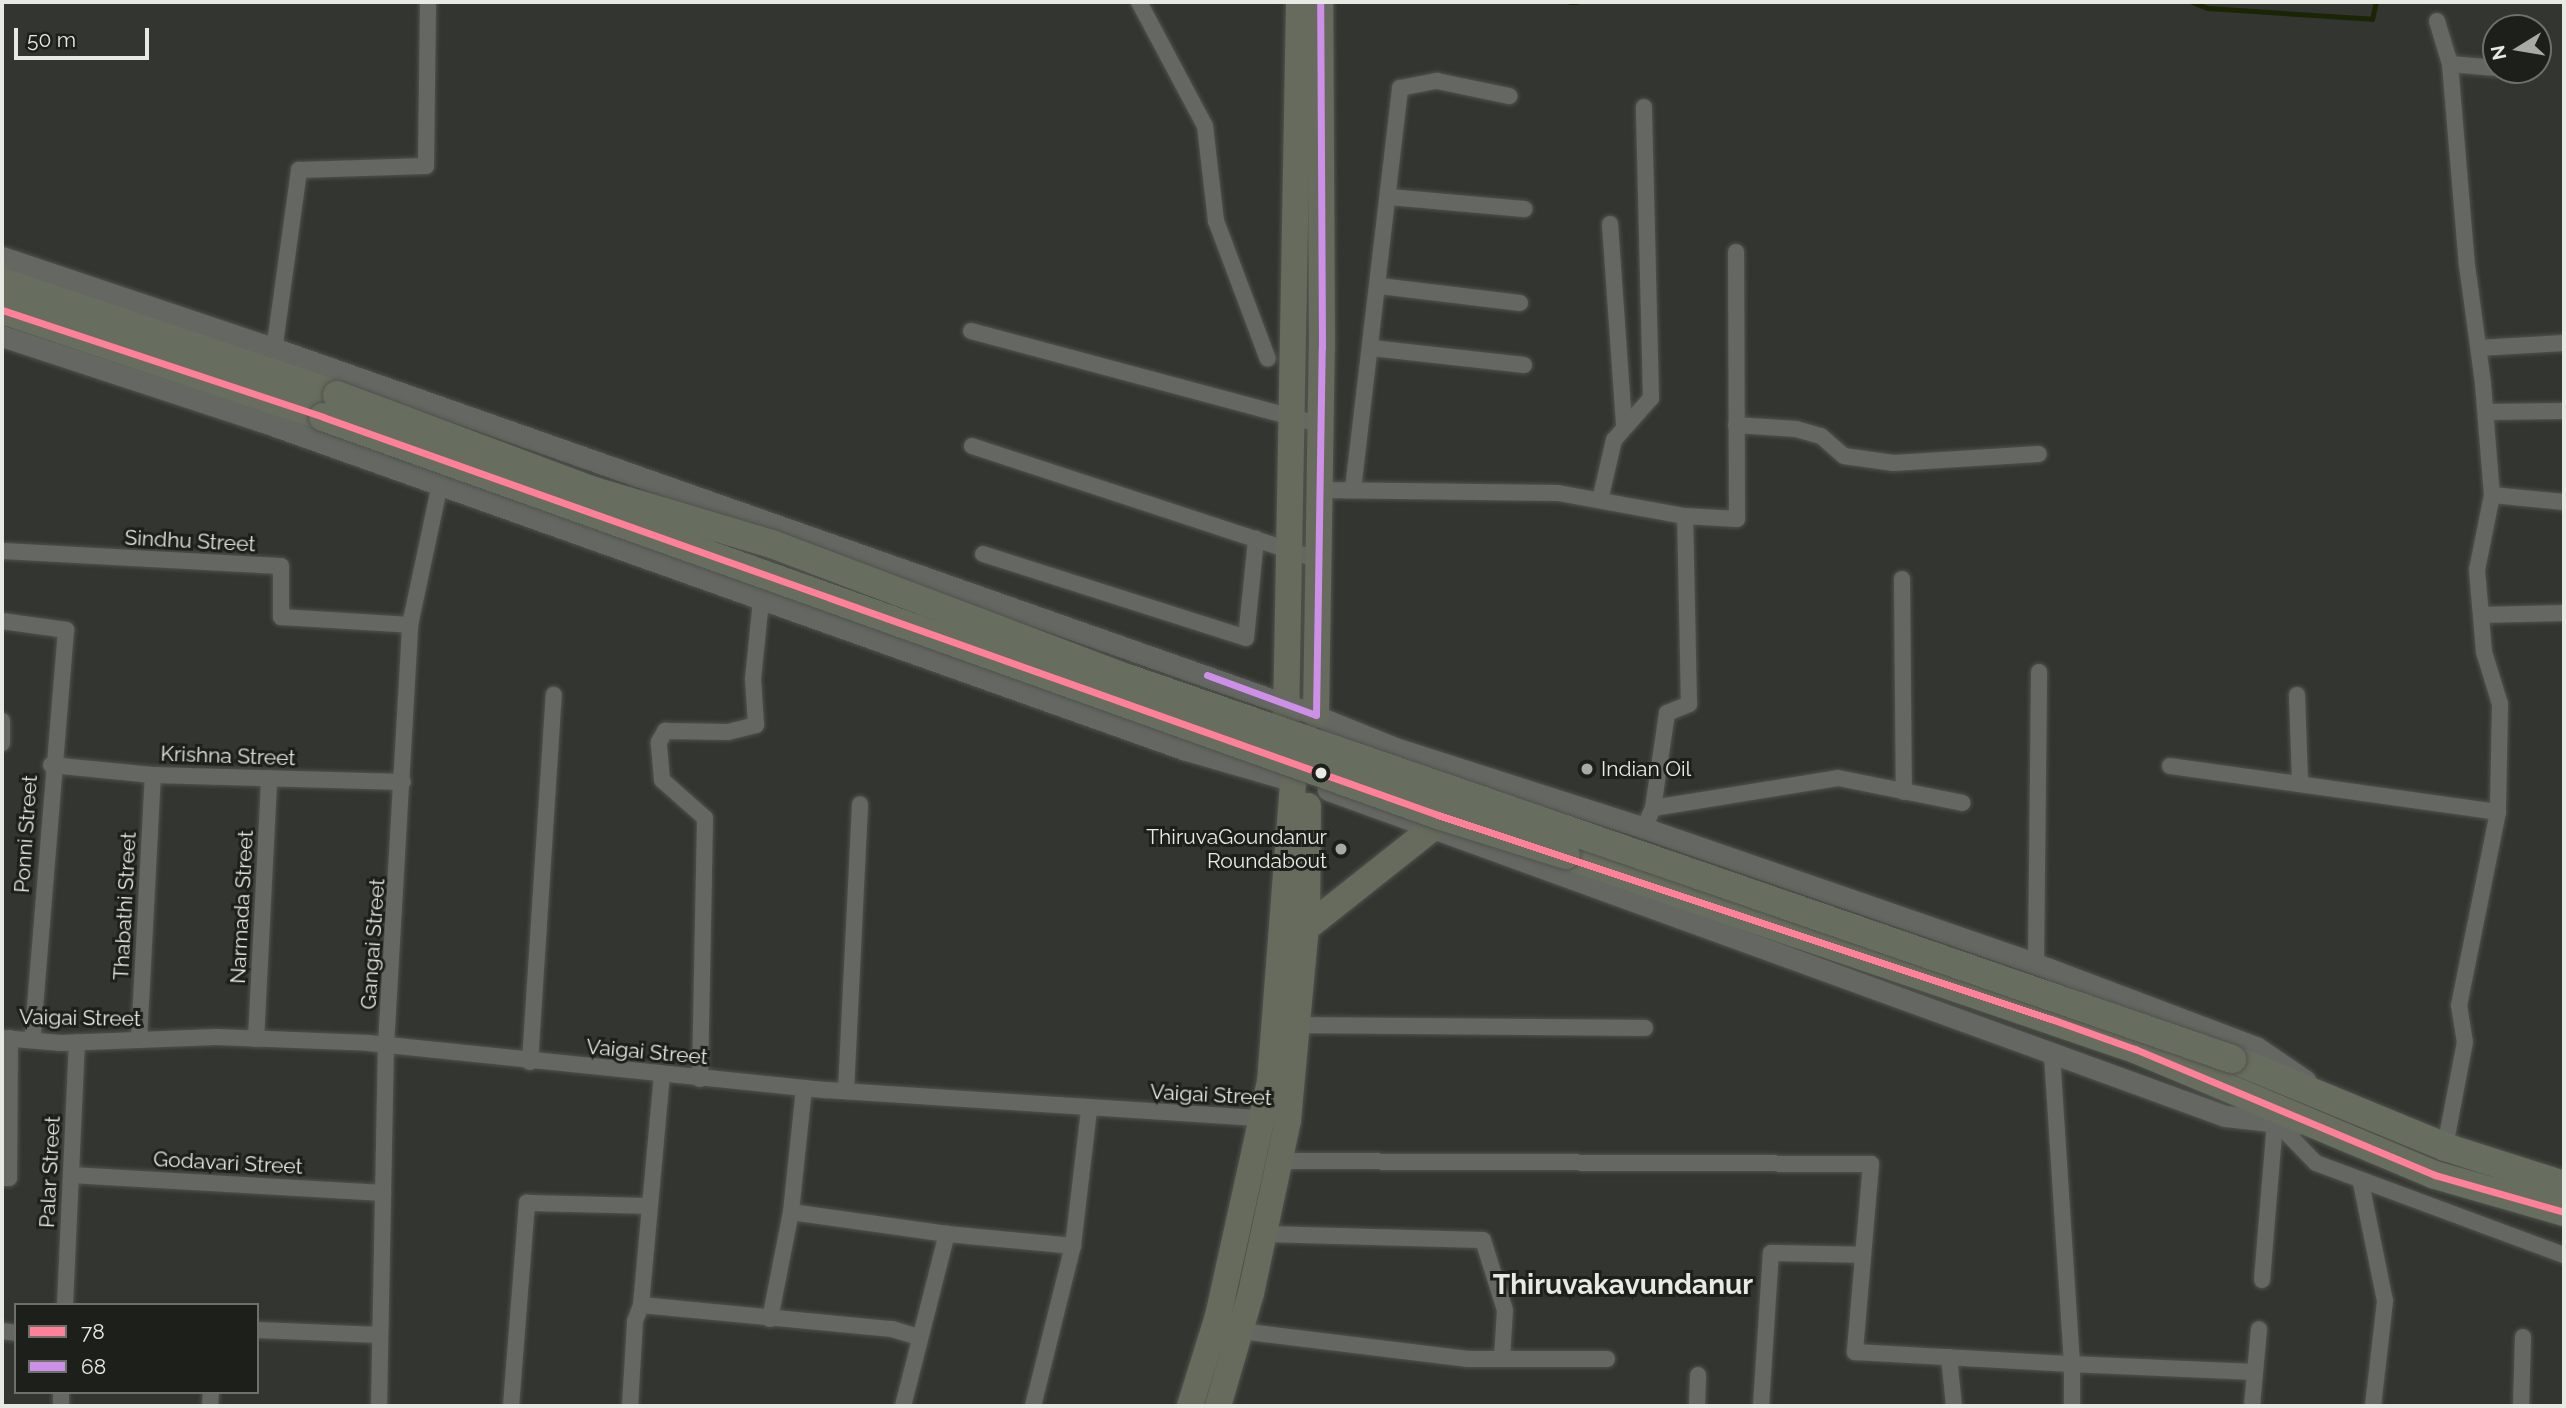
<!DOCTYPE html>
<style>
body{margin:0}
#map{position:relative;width:2566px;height:1408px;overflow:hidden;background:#333530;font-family:Raleway,sans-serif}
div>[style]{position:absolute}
.stream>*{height:5px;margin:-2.5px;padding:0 2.5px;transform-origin:2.5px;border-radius:2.5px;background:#1a2504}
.roads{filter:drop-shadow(0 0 2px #50524d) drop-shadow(0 0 2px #50524d)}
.minor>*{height:16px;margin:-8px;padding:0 8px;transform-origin:8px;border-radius:8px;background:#656763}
.tertiary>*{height:21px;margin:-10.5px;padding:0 10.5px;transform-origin:10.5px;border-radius:10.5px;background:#656763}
.primary>*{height:26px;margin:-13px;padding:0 13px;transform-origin:13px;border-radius:13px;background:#666b5e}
.trunk>*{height:28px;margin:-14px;padding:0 14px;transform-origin:14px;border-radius:14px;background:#686e5f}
.bridges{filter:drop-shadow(0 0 2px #50524d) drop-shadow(0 0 2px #50524d)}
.trunk-bridge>*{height:28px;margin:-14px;padding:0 14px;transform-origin:14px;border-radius:14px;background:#686e5f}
.bus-1>*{height:7px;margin:-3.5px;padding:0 3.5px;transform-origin:3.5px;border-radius:3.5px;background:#ff8098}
.bus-2>*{height:7px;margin:-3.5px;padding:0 3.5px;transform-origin:3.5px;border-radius:3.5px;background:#ce8fe9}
.dots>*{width:19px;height:19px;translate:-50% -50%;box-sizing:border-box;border:4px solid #1d1f1a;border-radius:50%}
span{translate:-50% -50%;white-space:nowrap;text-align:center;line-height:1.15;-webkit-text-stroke:6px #1d1f1a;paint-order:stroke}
.street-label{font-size:21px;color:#e7eae3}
.poi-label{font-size:21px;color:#e7eae3}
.left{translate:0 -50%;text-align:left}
.right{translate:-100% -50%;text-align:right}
.district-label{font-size:28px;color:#e7eae3;font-weight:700}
.frame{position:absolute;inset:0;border:4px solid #e7eae3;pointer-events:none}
.legend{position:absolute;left:14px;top:1303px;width:245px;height:91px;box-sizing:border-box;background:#1d1f1a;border:2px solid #6e706a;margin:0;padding:9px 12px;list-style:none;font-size:21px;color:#e7eae3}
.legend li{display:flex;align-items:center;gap:14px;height:35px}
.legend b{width:35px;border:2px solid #6e706a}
.north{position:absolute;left:2482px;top:14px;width:70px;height:70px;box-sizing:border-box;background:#1d1f1a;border:2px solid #6e706a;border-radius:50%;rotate:259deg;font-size:19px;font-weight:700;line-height:28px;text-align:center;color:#e7eae3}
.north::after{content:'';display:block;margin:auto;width:24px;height:32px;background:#a8aba4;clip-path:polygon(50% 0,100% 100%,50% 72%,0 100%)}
.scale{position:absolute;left:14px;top:28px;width:135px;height:32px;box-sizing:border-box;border:4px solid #e7eae3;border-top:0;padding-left:9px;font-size:21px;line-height:24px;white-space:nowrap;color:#e7eae3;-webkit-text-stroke:5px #1d1f1a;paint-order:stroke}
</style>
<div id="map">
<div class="stream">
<i style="left:1570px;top:2px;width:6px"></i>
<i style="left:2192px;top:2px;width:17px;rotate:21deg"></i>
<i style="left:2208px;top:8px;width:164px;rotate:3.8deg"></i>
<i style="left:2372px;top:19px;width:17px;rotate:-77deg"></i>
</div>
<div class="roads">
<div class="minor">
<i style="left:1139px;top:2px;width:140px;rotate:62deg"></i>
<i style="left:1205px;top:126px;width:96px;rotate:83.4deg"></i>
<i style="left:1216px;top:221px;width:147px;rotate:69.4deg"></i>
<i style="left:2437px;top:21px;width:45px;rotate:73.2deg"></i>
<i style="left:2450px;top:64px;width:202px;rotate:85.2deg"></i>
<i style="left:2467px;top:265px;width:120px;rotate:82.3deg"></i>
<i style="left:2483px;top:384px;width:111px;rotate:85.4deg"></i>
<i style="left:2492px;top:495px;width:76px;rotate:101.3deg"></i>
<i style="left:2477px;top:570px;width:82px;rotate:85.1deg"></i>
<i style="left:2484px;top:652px;width:54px;rotate:72.9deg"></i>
<i style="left:2500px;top:704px;width:108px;rotate:91.1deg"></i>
<i style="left:2498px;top:812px;width:197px;rotate:101.4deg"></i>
<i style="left:2459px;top:1005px;width:37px;rotate:81deg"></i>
<i style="left:2465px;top:1042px;width:107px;rotate:100.8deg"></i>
<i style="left:2450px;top:64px;width:46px;rotate:5deg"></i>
<i style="left:2516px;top:70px;width:3px"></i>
<i style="left:1389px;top:197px;width:136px;rotate:5.1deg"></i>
<i style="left:1610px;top:224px;width:201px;rotate:86deg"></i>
<i style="left:1380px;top:286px;width:141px;rotate:6.9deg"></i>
<i style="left:971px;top:331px;width:363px;rotate:15deg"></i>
<i style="left:1372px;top:348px;width:153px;rotate:6.4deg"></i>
<i style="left:2479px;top:348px;width:85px;rotate:-3.4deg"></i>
<i style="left:273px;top:358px;width:190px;rotate:-82.1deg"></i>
<i style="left:299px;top:170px;width:127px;rotate:-1.8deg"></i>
<i style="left:426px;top:166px;width:164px;rotate:-89.3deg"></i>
<i style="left:2486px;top:412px;width:78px;rotate:-0.7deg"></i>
<i style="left:1736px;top:425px;width:60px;rotate:3.8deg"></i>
<i style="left:1796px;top:429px;width:26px;rotate:16deg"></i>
<i style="left:1821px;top:436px;width:30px;rotate:41deg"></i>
<i style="left:1844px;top:456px;width:50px;rotate:8deg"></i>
<i style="left:1894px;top:463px;width:145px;rotate:-3.6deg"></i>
<i style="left:972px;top:446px;width:367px;rotate:18.2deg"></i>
<i style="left:1353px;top:489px;width:404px;rotate:-83.3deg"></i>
<i style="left:1400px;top:88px;width:38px;rotate:-11deg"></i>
<i style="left:1437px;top:81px;width:74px;rotate:11.8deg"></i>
<i style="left:1319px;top:490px;width:239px;rotate:0.7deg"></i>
<i style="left:1558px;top:493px;width:129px;rotate:10.3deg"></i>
<i style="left:1685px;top:516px;width:52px;rotate:3.3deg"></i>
<i style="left:1737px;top:519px;width:267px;rotate:-90.2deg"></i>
<i style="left:2492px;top:495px;width:72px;rotate:5.6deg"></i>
<i style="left:1600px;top:500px;width:62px;rotate:-76.9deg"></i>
<i style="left:1614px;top:440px;width:56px;rotate:-48.6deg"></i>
<i style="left:1651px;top:398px;width:291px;rotate:-91.4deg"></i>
<i style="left:2px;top:551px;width:279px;rotate:3.1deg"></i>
<i style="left:281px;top:566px;width:51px;rotate:90deg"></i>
<i style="left:281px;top:617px;width:129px;rotate:3.5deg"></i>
<i style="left:983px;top:554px;width:276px;rotate:17.7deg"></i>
<i style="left:1246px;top:638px;width:100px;rotate:-84.2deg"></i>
<i style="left:1902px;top:579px;width:213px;rotate:89.5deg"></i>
<i style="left:2481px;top:615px;width:83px;rotate:-1.4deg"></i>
<i style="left:2px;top:621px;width:65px;rotate:8deg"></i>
<i style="left:66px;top:630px;width:411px;rotate:94.7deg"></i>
<i style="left:2297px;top:695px;width:86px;rotate:88deg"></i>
<i style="left:2px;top:721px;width:22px;rotate:90deg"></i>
<i style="left:51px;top:765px;width:102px;rotate:5.6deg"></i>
<i style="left:153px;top:775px;width:250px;rotate:1.6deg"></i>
<i style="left:2170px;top:766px;width:331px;rotate:8deg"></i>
<i style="left:1653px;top:808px;width:187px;rotate:-9.2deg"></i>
<i style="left:1838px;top:778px;width:127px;rotate:11.3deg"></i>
<i style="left:1644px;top:828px;width:22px;rotate:-66deg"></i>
<i style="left:1653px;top:808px;width:96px;rotate:-81.6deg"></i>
<i style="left:1667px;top:713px;width:24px;rotate:-22deg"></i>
<i style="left:1689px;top:704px;width:188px;rotate:-91.2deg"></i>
<i style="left:2036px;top:964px;width:292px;rotate:-89.4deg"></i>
<i style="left:1297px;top:1025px;width:348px;rotate:0.5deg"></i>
<i style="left:2px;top:1038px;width:59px;rotate:4.8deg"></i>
<i style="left:61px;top:1043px;width:155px;rotate:-2.2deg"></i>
<i style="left:216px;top:1037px;width:153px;rotate:2.2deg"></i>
<i style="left:369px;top:1043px;width:459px;rotate:5.9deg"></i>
<i style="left:826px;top:1090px;width:444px;rotate:3.7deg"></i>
<i style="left:256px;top:1039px;width:261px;rotate:-87.1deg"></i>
<i style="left:139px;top:1040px;width:265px;rotate:-87deg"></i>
<i style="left:530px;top:1062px;width:368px;rotate:-86.3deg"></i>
<i style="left:700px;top:1079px;width:261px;rotate:-88.9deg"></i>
<i style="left:705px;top:818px;width:57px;rotate:-138.5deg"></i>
<i style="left:662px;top:780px;width:38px;rotate:-95deg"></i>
<i style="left:659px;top:742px;width:13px;rotate:-61deg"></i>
<i style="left:665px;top:731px;width:63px;rotate:0.9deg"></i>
<i style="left:728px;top:732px;width:29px;rotate:-14deg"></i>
<i style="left:756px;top:725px;width:46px;rotate:-93.7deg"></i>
<i style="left:753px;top:679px;width:79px;rotate:-84.2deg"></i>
<i style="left:846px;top:1091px;width:287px;rotate:-87.2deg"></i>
<i style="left:2275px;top:1121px;width:59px;rotate:45.7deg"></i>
<i style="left:2316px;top:1163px;width:265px;rotate:20.4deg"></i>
<i style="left:1280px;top:1161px;width:591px;rotate:0.29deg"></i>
<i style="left:1871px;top:1164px;width:189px;rotate:94.9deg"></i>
<i style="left:1855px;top:1352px;width:217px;rotate:3.2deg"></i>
<i style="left:2072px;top:1364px;width:311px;rotate:-93.7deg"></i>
<i style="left:71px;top:1175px;width:313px;rotate:3.3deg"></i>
<i style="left:2px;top:1178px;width:7px"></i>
<i style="left:9px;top:1178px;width:140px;rotate:-89.6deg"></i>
<i style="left:2361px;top:1183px;width:120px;rotate:78.5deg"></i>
<i style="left:2385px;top:1301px;width:106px;rotate:96.5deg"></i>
<i style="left:791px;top:1212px;width:158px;rotate:8deg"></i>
<i style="left:947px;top:1234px;width:127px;rotate:5.4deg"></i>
<i style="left:1264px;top:1234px;width:219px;rotate:1.6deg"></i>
<i style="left:1483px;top:1240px;width:73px;rotate:72.6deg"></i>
<i style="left:1505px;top:1310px;width:48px;rotate:93.6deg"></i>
<i style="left:2262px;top:1280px;width:160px;rotate:-85.3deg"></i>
<i style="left:65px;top:1305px;width:263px;rotate:-87.4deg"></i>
<i style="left:641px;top:1305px;width:252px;rotate:5.5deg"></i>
<i style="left:892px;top:1329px;width:28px;rotate:17deg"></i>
<i style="left:770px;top:1319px;width:109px;rotate:-78.9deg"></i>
<i style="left:791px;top:1212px;width:125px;rotate:-84deg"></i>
<i style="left:257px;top:1330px;width:123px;rotate:2.3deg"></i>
<i style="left:2px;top:1331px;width:14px;rotate:8deg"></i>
<i style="left:1240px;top:1331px;width:230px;rotate:7deg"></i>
<i style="left:1468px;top:1359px;width:139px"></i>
<i style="left:1949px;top:1357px;width:49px;rotate:84.2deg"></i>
<i style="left:61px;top:1406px;width:14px;rotate:-90deg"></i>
<i style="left:210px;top:1406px;width:14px;rotate:-86deg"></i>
<i style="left:379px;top:1406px;width:361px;rotate:-88.9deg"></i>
<i style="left:386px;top:1045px;width:421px;rotate:-86.7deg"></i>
<i style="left:410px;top:625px;width:140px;rotate:-78deg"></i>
<i style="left:511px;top:1406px;width:204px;rotate:-85.5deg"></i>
<i style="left:527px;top:1203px;width:120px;rotate:1.4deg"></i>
<i style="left:630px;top:1406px;width:85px;rotate:-86.6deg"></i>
<i style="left:635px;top:1321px;width:17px;rotate:-69deg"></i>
<i style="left:641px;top:1305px;width:231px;rotate:-84.8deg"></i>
<i style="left:903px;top:1406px;width:178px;rotate:-75.7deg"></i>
<i style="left:1033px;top:1406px;width:165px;rotate:-76deg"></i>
<i style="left:1073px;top:1246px;width:138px;rotate:-83.3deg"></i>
<i style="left:1697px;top:1406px;width:31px;rotate:-88deg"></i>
<i style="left:1761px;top:1406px;width:153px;rotate:-86.3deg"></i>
<i style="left:1771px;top:1253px;width:92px;rotate:1.2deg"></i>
<i style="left:2072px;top:1406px;width:42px;rotate:-90deg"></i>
<i style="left:2072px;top:1364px;width:181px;rotate:2.5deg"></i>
<i style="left:2252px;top:1406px;width:77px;rotate:-84.8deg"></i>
<i style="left:2521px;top:1406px;width:69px;rotate:-88.3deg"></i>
</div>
<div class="tertiary">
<i style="left:2px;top:257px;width:289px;rotate:18.6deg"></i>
<i style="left:276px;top:349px;width:1103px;rotate:19.39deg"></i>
<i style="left:2px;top:336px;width:273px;rotate:18.2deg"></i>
<i style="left:261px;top:421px;width:982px;rotate:19.58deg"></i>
<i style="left:1186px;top:750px;width:101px;rotate:16.1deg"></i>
<i style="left:1326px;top:720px;width:74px;rotate:22.1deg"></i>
<i style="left:1395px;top:748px;width:262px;rotate:17.8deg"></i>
<i style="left:1644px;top:828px;width:415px;rotate:19.1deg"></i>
<i style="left:2036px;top:964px;width:235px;rotate:20.7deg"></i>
<i style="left:2256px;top:1047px;width:60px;rotate:34.2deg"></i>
<i style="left:1328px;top:790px;width:954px;rotate:19.97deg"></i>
<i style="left:2225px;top:1116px;width:73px;rotate:6.3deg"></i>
</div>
<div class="primary">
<i style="left:1316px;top:715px;width:368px;rotate:-89.1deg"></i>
<i style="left:1322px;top:347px;width:345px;rotate:-90.3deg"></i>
<i style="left:1286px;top:720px;width:718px;rotate:-88.96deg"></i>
<i style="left:1305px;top:929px;width:159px;rotate:-38.4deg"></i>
<i style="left:1190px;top:1406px;width:94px;rotate:-72.7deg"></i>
<i style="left:1218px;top:1316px;width:240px;rotate:-77.5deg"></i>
<i style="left:1270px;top:1082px;width:299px;rotate:-85.6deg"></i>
<i style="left:1218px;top:1406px;width:118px;rotate:-73.7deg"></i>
<i style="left:1251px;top:1293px;width:177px;rotate:-77.9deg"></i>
<i style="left:1288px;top:1120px;width:204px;rotate:-84.7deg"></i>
<i style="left:1307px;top:917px;width:111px;rotate:-89.5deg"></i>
</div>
<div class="trunk">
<i style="left:2px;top:282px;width:354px;rotate:18.6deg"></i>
<i style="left:2px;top:310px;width:338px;rotate:18.4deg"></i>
<i style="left:1566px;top:855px;width:601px;rotate:18.83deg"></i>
<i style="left:2135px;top:1049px;width:325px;rotate:22.8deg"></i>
<i style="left:2435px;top:1175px;width:134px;rotate:16deg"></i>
<i style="left:2232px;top:1059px;width:230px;rotate:22.4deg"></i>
<i style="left:2445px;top:1147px;width:125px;rotate:17.7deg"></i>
</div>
</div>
<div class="bridges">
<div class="trunk-bridge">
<i style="left:337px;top:395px;width:274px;rotate:20.5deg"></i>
<i style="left:594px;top:491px;width:186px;rotate:16.6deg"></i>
<i style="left:772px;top:544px;width:383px;rotate:20.7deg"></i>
<i style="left:1130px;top:679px;width:1166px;rotate:19.03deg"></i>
<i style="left:323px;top:417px;width:1184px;rotate:19.64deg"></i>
<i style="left:1438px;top:815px;width:134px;rotate:17.4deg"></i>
</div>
</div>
<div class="bus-1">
<i style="left:2px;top:310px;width:338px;rotate:18.4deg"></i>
<i style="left:323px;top:417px;width:1184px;rotate:19.64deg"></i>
<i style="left:1438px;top:815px;width:646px;rotate:18.41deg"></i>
<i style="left:2051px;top:1019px;width:89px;rotate:19.7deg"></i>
<i style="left:2135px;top:1049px;width:325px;rotate:22.8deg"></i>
<i style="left:2435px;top:1175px;width:134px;rotate:16deg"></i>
</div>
<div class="bus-2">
<i style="left:1207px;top:675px;width:116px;rotate:20.2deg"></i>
<i style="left:1316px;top:715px;width:368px;rotate:-89.1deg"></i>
<i style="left:1322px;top:347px;width:345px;rotate:-90.3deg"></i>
</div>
<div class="dots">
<i style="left:1587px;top:769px;background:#a8aba4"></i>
<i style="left:1321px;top:773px;background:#e7eae3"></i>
<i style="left:1341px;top:849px;background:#a8aba4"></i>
</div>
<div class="street-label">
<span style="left:190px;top:541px;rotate:3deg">Sindhu Street</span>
<span style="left:228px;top:756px;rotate:2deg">Krishna Street</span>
<span style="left:26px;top:834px;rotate:-86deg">Ponni Street</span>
<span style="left:125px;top:906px;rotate:-87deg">Thabathi Street</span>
<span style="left:242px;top:907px;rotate:-87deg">Narmada Street</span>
<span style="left:373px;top:944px;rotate:-86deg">Gangai Street</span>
<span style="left:80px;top:1018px;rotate:1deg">Vaigai Street</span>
<span style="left:647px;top:1052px;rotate:5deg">Vaigai Street</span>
<span style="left:1211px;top:1095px;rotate:3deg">Vaigai Street</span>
<span style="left:228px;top:1163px;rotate:3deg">Godavari Street</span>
<span style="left:50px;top:1172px;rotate:-87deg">Palar Street</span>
</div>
<div class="poi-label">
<span class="left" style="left:1601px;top:769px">Indian Oil</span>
<span class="right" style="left:1327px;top:849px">ThiruvaGoundanur<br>Roundabout</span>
</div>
<div class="district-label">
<span style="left:1623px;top:1285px">Thiruvakavundanur</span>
</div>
<div class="frame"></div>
<ul class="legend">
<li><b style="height:9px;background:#ff8098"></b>78</li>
<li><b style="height:9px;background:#ce8fe9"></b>68</li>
</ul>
<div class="north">N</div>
<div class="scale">50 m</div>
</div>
